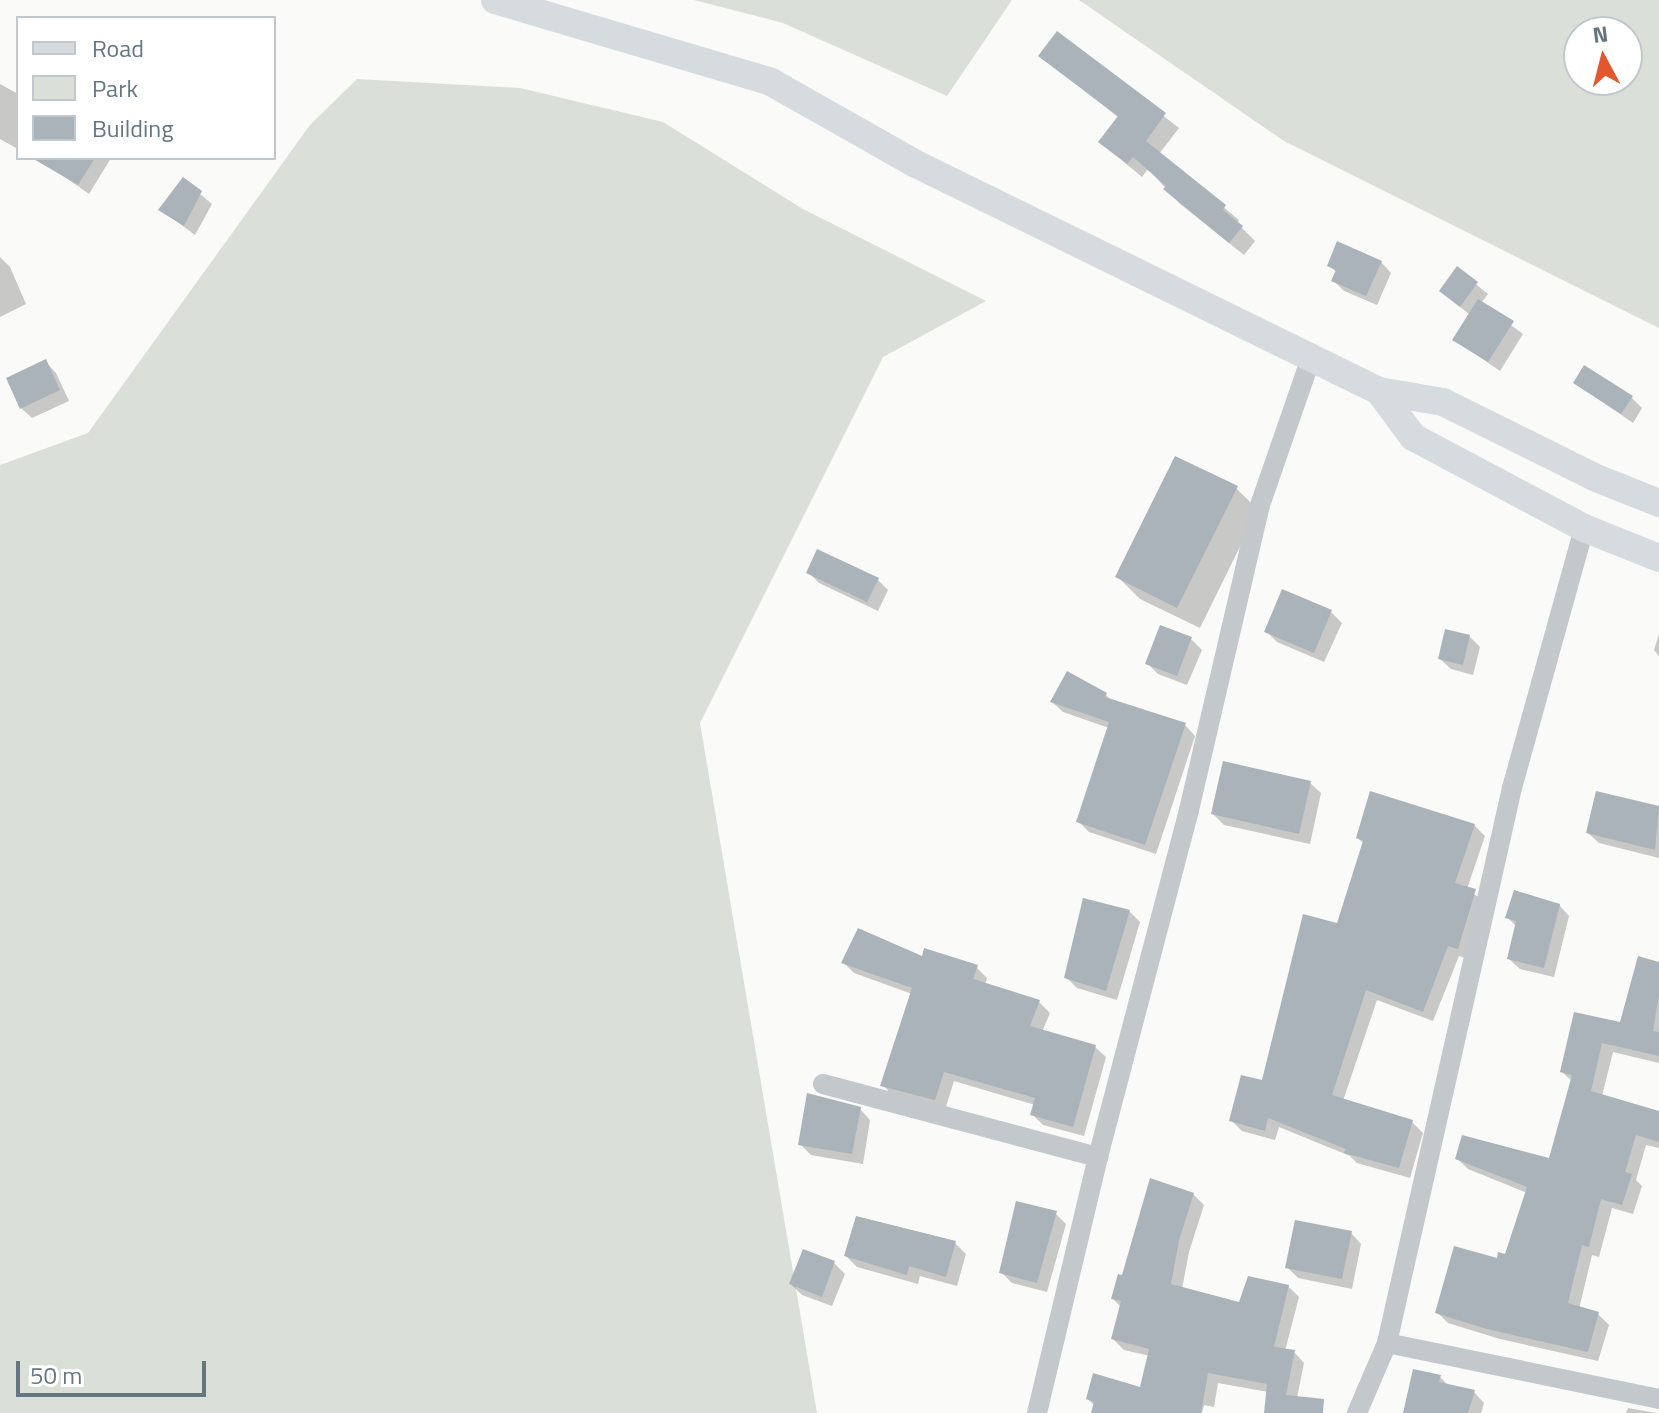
<!DOCTYPE html>
<style>
body{margin:0}
#map{position:relative;width:1659px;height:1413px;overflow:hidden;background:#fafaf8;font-family:"Titillium Web",sans-serif}
div>[style]{position:absolute}
.green>*{inset:0;background:#dadfd7}
.shadow>*{inset:0;background:#0003}
.building>*{inset:0;background:#aab3b9}
.street>*{height:20px;margin:-10px;padding:0 10px;transform-origin:10px;border-radius:10px;background:#c3c8cc}
.secondary>*{height:28px;margin:-14px;padding:0 14px;transform-origin:14px;border-radius:14px;background:#d6dbdf}
span{translate:-50% -50%;white-space:nowrap;text-align:center;line-height:1.15;-webkit-text-stroke:8px #fff;paint-order:stroke}
.legend{position:absolute;left:16px;top:16px;width:260px;height:144px;box-sizing:border-box;background:#fff;border:2px solid #c1c8cd;margin:0;padding:10px 14px;list-style:none;font-size:24px;color:#657683}
.legend li{display:flex;align-items:center;gap:16px;height:40px}
.legend b{width:40px;border:2px solid #c1c8cd}
.north{position:absolute;left:1563px;top:16px;width:80px;height:80px;box-sizing:border-box;background:#fff;border:2px solid #c1c8cd;border-radius:50%;rotate:353deg;font-size:22px;font-weight:700;line-height:32px;text-align:center;color:#657683}
.north::after{content:'';display:block;margin:auto;width:28px;height:36px;background:#e4572e;clip-path:polygon(50% 0,100% 100%,50% 72%,0 100%)}
.scale{position:absolute;left:16px;top:1361px;width:190px;height:36px;box-sizing:border-box;border:4px solid #657683;border-top:0;padding-left:10px;font-size:24px;line-height:28px;white-space:nowrap;color:#657683;-webkit-text-stroke:6px #fff;paint-order:stroke}
</style>
<div id="map">
<div class="green">
<i style="clip-path:polygon(694px 0,1012px 0,947px 96px,783px 23px)"></i>
<i style="clip-path:polygon(evenodd,1079px 0,1659px 0,1659px 328px,1284px 141px,1079px 0,1627px 32px,1627px 80px,1579px 80px,1579px 32px,1627px 32px)"></i>
<i style="clip-path:polygon(357px 79px,520px 88px,663px 122px,803px 209px,986px 301px,883px 357px,700px 723px,817px 1413px,0 1413px,0 465px,88px 433px,310px 125px)"></i>
</div>
<div class="shadow">
<i style="clip-path:polygon(1057px 34px,1179px 128px,1159px 154px,1239px 220px,1237px 223px,1255px 241px,1244px 255px,1179px 203px,1148px 169px,1142px 177px,1100px 142px,1119px 118px,1040px 56px)"></i>
<i style="clip-path:polygon(0 84px,18px 94px,18px 149px,0 139px)"></i>
<i style="clip-path:polygon(56px 158px,111px 158px,89px 194px,51px 167px)"></i>
<i style="clip-path:polygon(183px 180px,212px 204px,195px 235px,161px 210px)"></i>
<i style="clip-path:polygon(0 257px,10px 267px,26px 304px,0 317px)"></i>
<i style="clip-path:polygon(1381px 262px,1391px 273px,1377px 305px,1344px 291px,1333px 280px,1337px 273px,1329px 265px)"></i>
<i style="clip-path:polygon(1457px 269px,1488px 294px,1481px 303px,1523px 334px,1500px 371px,1455px 340px,1470px 315px,1441px 291px)"></i>
<i style="clip-path:polygon(46px 362px,56px 373px,69px 401px,32px 418px,21px 408px)"></i>
<i style="clip-path:polygon(1575px 383px,1631px 397px,1642px 408px,1633px 423px)"></i>
<i style="clip-path:polygon(1236px 488px,1258px 510px,1200px 628px,1140px 599px,1118px 577px)"></i>
<i style="clip-path:polygon(808px 572px,878px 580px,888px 590px,878px 611px,819px 583px)"></i>
<i style="clip-path:polygon(1331px 612px,1342px 623px,1324px 662px,1277px 642px,1266px 631px)"></i>
<i style="clip-path:polygon(1659px 634px,1659px 656px,1654px 650px)"></i>
<i style="clip-path:polygon(1469px 636px,1480px 647px,1473px 675px,1451px 669px,1440px 659px)"></i>
<i style="clip-path:polygon(1191px 639px,1202px 650px,1187px 685px,1158px 674px,1147px 663px)"></i>
<i style="clip-path:polygon(1106px 695px,1112px 701px,1185px 725px,1195px 736px,1156px 854px,1089px 832px,1078px 821px,1109px 728px,1063px 712px,1052px 702px)"></i>
<i style="clip-path:polygon(1310px 783px,1321px 793px,1310px 844px,1224px 825px,1213px 814px)"></i>
<i style="clip-path:polygon(1598px 794px,1659px 808px,1659px 858px,1599px 843px,1588px 833px)"></i>
<i style="clip-path:polygon(1474px 825px,1485px 836px,1467px 889px,1485px 902px,1468px 959px,1459px 956px,1433px 1021px,1377px 1000px,1343px 1101px,1412px 1122px,1423px 1133px,1410px 1178px,1357px 1163px,1350px 1156px,1279px 1127px,1275px 1140px,1242px 1131px,1231px 1120px,1264px 1083px,1339px 926px,1364px 844px,1358px 838px)"></i>
<i style="clip-path:polygon(1559px 905px,1569px 916px,1554px 977px,1520px 969px,1509px 959px,1517px 927px,1507px 917px)"></i>
<i style="clip-path:polygon(1129px 911px,1140px 922px,1117px 1000px,1077px 988px,1066px 977px)"></i>
<i style="clip-path:polygon(923px 959px,976px 967px,987px 978px,985px 985px,1039px 1002px,1050px 1013px,1042px 1032px,1095px 1047px,1106px 1057px,1084px 1136px,1043px 1125px,1032px 1114px,1035px 1105px,954px 1081px,945px 1110px,893px 1096px,883px 1085px,912px 994px,854px 973px,844px 963px)"></i>
<i style="clip-path:polygon(1659px 964px,1659px 1063px,1613px 1052px,1602px 1096px,1659px 1113px,1659px 1148px,1646px 1145px,1636px 1180px,1642px 1186px,1633px 1214px,1612px 1208px,1599px 1257px,1592px 1255px,1579px 1309px,1598px 1314px,1609px 1325px,1598px 1361px,1500px 1339px,1448px 1323px,1437px 1312px,1507px 1256px,1527px 1193px,1468px 1169px,1457px 1158px,1551px 1161px,1572px 1081px,1562px 1072px,1621px 1024px)"></i>
<i style="clip-path:polygon(860px 1109px,870px 1120px,863px 1164px,811px 1155px,800px 1144px)"></i>
<i style="clip-path:polygon(1193px 1194px,1204px 1205px,1189px 1252px,1182px 1289px,1240px 1305px,1288px 1286px,1299px 1297px,1285px 1351px,1294px 1352px,1304px 1363px,1297px 1398px,1317px 1413px,1266px 1413px,1268px 1392px,1218px 1383px,1214px 1407px,1204px 1405px,1202px 1413px,1093px 1413px,1095px 1406px,1088px 1399px,1142px 1389px,1150px 1356px,1124px 1350px,1113px 1339px,1121px 1307px,1113px 1299px,1123px 1278px)"></i>
<i style="clip-path:polygon(1055px 1213px,1066px 1224px,1047px 1292px,1012px 1283px,1001px 1272px)"></i>
<i style="clip-path:polygon(1351px 1233px,1361px 1244px,1352px 1289px,1298px 1278px,1287px 1267px)"></i>
<i style="clip-path:polygon(955px 1243px,966px 1254px,957px 1286px,920px 1276px,918px 1284px,857px 1267px,846px 1256px)"></i>
<i style="clip-path:polygon(804px 1251px,834px 1263px,845px 1274px,832px 1306px,802px 1295px,791px 1284px)"></i>
<i style="clip-path:polygon(1440px 1377px,1450px 1387px,1474px 1392px,1484px 1403px,1481px 1413px,1405px 1413px)"></i>
<i style="clip-path:polygon(1628px 1408px,1656px 1413px,1626px 1413px)"></i>
</div>
<div class="building">
<i style="clip-path:polygon(1057px 31px,1166px 113px,1146px 141px,1226px 205px,1223px 210px,1243px 226px,1229px 243px,1163px 189px,1166px 186px,1133px 157px,1127px 164px,1098px 142px,1118px 116px,1038px 56px)"></i>
<i style="clip-path:polygon(32px 158px,95px 158px,78px 185px)"></i>
<i style="clip-path:polygon(183px 177px,202px 191px,184px 226px,158px 210px)"></i>
<i style="clip-path:polygon(1337px 241px,1382px 261px,1366px 296px,1331px 281px,1336px 270px,1327px 266px)"></i>
<i style="clip-path:polygon(1457px 266px,1478px 282px,1460px 307px,1439px 291px)"></i>
<i style="clip-path:polygon(1478px 299px,1514px 321px,1488px 362px,1452px 340px)"></i>
<i style="clip-path:polygon(46px 359px,60px 390px,20px 409px,6px 378px)"></i>
<i style="clip-path:polygon(1584px 365px,1633px 396px,1621px 414px,1573px 383px)"></i>
<i style="clip-path:polygon(1175px 456px,1238px 486px,1177px 608px,1115px 577px)"></i>
<i style="clip-path:polygon(817px 549px,879px 578px,867px 602px,806px 573px)"></i>
<i style="clip-path:polygon(1282px 589px,1332px 610px,1314px 653px,1264px 632px)"></i>
<i style="clip-path:polygon(1160px 625px,1192px 637px,1177px 676px,1145px 664px)"></i>
<i style="clip-path:polygon(1445px 629px,1470px 635px,1463px 665px,1438px 659px)"></i>
<i style="clip-path:polygon(1067px 671px,1107px 693px,1105px 697px,1186px 723px,1145px 845px,1076px 822px,1109px 722px,1050px 702px)"></i>
<i style="clip-path:polygon(1223px 761px,1311px 781px,1299px 834px,1211px 814px)"></i>
<i style="clip-path:polygon(1370px 791px,1475px 824px,1455px 883px,1476px 889px,1458px 949px,1448px 946px,1423px 1012px,1366px 990px,1332px 1095px,1413px 1120px,1399px 1168px,1344px 1153px,1346px 1149px,1268px 1118px,1265px 1131px,1229px 1121px,1241px 1075px,1262px 1080px,1303px 914px,1337px 923px,1363px 841px,1356px 838px)"></i>
<i style="clip-path:polygon(1596px 791px,1659px 806px,1655px 850px,1586px 833px)"></i>
<i style="clip-path:polygon(1514px 890px,1560px 904px,1544px 968px,1507px 959px,1516px 921px,1505px 918px)"></i>
<i style="clip-path:polygon(1083px 898px,1130px 910px,1106px 991px,1064px 978px)"></i>
<i style="clip-path:polygon(858px 928px,922px 956px,924px 948px,978px 965px,973px 979px,1040px 1000px,1030px 1026px,1096px 1045px,1073px 1127px,1030px 1115px,1035px 1098px,944px 1072px,935px 1100px,880px 1086px,912px 988px,841px 963px)"></i>
<i style="clip-path:polygon(1638px 956px,1659px 962px,1659px 995px,1653px 1031px,1659px 1032px,1659px 1056px,1602px 1043px,1591px 1091px,1659px 1111px,1659px 1142px,1636px 1135px,1625px 1172px,1632px 1174px,1622px 1205px,1601px 1199px,1589px 1247px,1582px 1245px,1568px 1303px,1599px 1312px,1588px 1352px,1487px 1329px,1435px 1313px,1454px 1246px,1497px 1258px,1498px 1252px,1505px 1254px,1527px 1187px,1455px 1159px,1462px 1135px,1549px 1158px,1572px 1075px,1560px 1072px,1574px 1012px,1620px 1022px)"></i>
<i style="clip-path:polygon(807px 1093px,861px 1107px,852px 1154px,798px 1145px)"></i>
<i style="clip-path:polygon(1150px 1178px,1194px 1193px,1179px 1240px,1171px 1284px,1239px 1302px,1248px 1276px,1289px 1285px,1274px 1347px,1295px 1350px,1286px 1395px,1324px 1399px,1323px 1413px,1264px 1413px,1267px 1384px,1208px 1373px,1201px 1413px,1091px 1413px,1094px 1402px,1086px 1399px,1093px 1373px,1140px 1387px,1149px 1349px,1111px 1339px,1121px 1301px,1111px 1299px,1118px 1274px,1122px 1275px)"></i>
<i style="clip-path:polygon(1016px 1201px,1057px 1211px,1037px 1283px,999px 1273px)"></i>
<i style="clip-path:polygon(856px 1216px,956px 1241px,946px 1277px,909px 1266px,907px 1275px,844px 1256px)"></i>
<i style="clip-path:polygon(1295px 1220px,1352px 1231px,1342px 1279px,1285px 1268px)"></i>
<i style="clip-path:polygon(803px 1249px,835px 1261px,822px 1297px,789px 1284px)"></i>
<i style="clip-path:polygon(1413px 1369px,1441px 1375px,1439px 1382px,1475px 1390px,1468px 1413px,1403px 1413px)"></i>
</div>
<div class="street">
<i style="left:823px;top:1084px;width:285px;rotate:14.9deg"></i>
<i style="left:1387px;top:1343px;width:278px;rotate:11.6deg"></i>
<i style="left:1037px;top:1413px;width:263px;rotate:-76.6deg"></i>
<i style="left:1098px;top:1157px;width:359px;rotate:-75.3deg"></i>
<i style="left:1189px;top:810px;width:310px;rotate:-76.9deg"></i>
<i style="left:1259px;top:508px;width:159px;rotate:-70.9deg"></i>
<i style="left:1357px;top:1413px;width:76px;rotate:-66.8deg"></i>
<i style="left:1387px;top:1343px;width:569px;rotate:-77.31deg"></i>
<i style="left:1512px;top:788px;width:270px;rotate:-74.5deg"></i>
</div>
<div class="secondary">
<i style="left:495px;top:0;width:288px;rotate:16.5deg"></i>
<i style="left:771px;top:82px;width:164px;rotate:29.5deg"></i>
<i style="left:914px;top:163px;width:518px;rotate:26.12deg"></i>
<i style="left:1379px;top:391px;width:65px;rotate:9.8deg"></i>
<i style="left:1443px;top:402px;width:171px;rotate:26.4deg"></i>
<i style="left:1596px;top:478px;width:68px;rotate:21.6deg"></i>
<i style="left:1379px;top:391px;width:57px;rotate:53.5deg"></i>
<i style="left:1413px;top:437px;width:194px;rotate:28deg"></i>
<i style="left:1584px;top:528px;width:81px;rotate:21.8deg"></i>
</div>
<ul class="legend">
<li><b style="height:10px;background:#d6dbdf"></b>Road</li>
<li><b style="height:22px;background:#dadfd7"></b>Park</li>
<li><b style="height:22px;background:#aab3b9"></b>Building</li>
</ul>
<div class="north">N</div>
<div class="scale">50 m</div>
</div>
